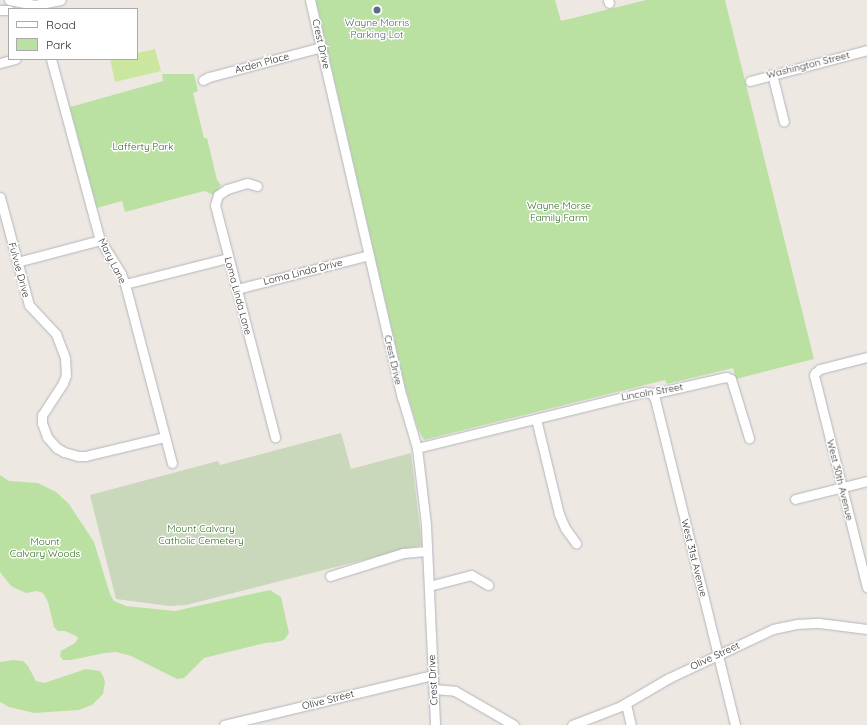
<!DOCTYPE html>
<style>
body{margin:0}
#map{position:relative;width:867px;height:725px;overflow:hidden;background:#eee8e2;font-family:Quicksand,sans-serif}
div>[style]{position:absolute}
.green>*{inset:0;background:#bae1a2}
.cemetery>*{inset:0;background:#c9d7ba}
.pitch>*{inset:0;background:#cbe79f}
.roads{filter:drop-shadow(0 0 1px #b2b4bd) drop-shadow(0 0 1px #b2b4bd)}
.minor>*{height:9px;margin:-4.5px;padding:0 4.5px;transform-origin:4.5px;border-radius:4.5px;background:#fff}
.dots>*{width:11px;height:11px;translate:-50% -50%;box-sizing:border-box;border:2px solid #fff;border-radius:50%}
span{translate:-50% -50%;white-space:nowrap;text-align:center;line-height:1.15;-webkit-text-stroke:3px #fff;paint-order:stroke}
.service-label{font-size:10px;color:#4e5e75}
.street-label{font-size:10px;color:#2e2e2e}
.park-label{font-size:10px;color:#326920}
.legend{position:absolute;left:8px;top:8px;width:130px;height:52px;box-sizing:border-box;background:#fff;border:1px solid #ababab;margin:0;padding:5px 7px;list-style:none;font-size:12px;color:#2e2e2e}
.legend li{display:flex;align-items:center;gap:8px;height:20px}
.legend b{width:20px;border:1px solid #ababab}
</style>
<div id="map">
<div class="green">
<i style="clip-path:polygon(316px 0,555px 0,561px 21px,646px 0,725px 0,814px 359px,736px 379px,733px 368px,667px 384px,665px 380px,424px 440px,418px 429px,405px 386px)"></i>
<i style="clip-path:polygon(162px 74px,194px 74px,198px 91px,193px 93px,204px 138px,207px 138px,217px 180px,221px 185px,214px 195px,204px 191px,125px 212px,122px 201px,97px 208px,70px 107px,163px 81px)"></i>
<i style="clip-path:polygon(0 475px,9px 481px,38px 483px,56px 492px,69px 504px,94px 542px,110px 594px,114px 601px,126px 606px,175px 611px,270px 590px,281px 597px,289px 633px,284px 640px,276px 642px,265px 643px,204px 658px,184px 678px,177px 679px,131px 656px,116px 652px,105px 653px,71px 660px,63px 660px,60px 656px,61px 651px,75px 643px,78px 639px,76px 636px,65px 631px,58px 631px,54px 627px,48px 602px,43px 593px,37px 591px,26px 593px,17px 589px,11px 586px,0 572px)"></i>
<i style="clip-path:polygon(13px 660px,23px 661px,28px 666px,36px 681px,44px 683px,86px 669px,100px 671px,103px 676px,105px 682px,103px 694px,92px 705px,79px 710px,34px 713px,9px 707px,0 702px,0 662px)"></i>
</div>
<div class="cemetery">
<i style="clip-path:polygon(341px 433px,351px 469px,411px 453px,422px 545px,186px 605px,169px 606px,116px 599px,90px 495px,218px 461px,220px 465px)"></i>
</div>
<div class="pitch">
<i style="clip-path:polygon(155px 49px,161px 71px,115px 82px,110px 59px,137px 59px,137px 53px)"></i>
</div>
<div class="roads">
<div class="minor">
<i style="left:9px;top:0;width:26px;rotate:11deg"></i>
<i style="left:35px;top:5px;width:26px;rotate:-11deg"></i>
<i style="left:310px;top:0;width:408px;rotate:77deg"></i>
<i style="left:402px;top:397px;width:53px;rotate:73.6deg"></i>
<i style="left:417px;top:448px;width:78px;rotate:83.3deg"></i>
<i style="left:426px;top:525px;width:200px;rotate:87.4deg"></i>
<i style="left:608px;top:0;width:3px;rotate:72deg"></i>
<i style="left:0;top:10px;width:9px"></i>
<i style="left:51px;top:59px;width:188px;rotate:74.9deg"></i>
<i style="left:100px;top:240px;width:40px;rotate:58deg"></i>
<i style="left:121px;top:274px;width:11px;rotate:68deg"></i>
<i style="left:125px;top:284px;width:185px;rotate:75.3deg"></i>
<i style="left:0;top:63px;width:16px;rotate:-15deg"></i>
<i style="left:772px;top:74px;width:49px;rotate:76deg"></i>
<i style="left:203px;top:80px;width:7px;rotate:-27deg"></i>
<i style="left:209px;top:77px;width:117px;rotate:-14.9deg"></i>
<i style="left:750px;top:81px;width:121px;rotate:-14.8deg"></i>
<i style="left:257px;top:186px;width:10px;rotate:-163deg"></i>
<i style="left:247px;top:183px;width:21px;rotate:163deg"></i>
<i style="left:227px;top:189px;width:11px;rotate:146deg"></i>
<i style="left:218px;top:195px;width:10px;rotate:107deg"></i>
<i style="left:215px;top:205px;width:240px;rotate:75.5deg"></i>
<i style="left:0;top:197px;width:112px;rotate:75deg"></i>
<i style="left:29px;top:305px;width:40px;rotate:47deg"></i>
<i style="left:56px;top:334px;width:26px;rotate:69deg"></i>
<i style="left:65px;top:358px;width:17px;rotate:87deg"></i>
<i style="left:66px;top:375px;width:9px;rotate:111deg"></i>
<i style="left:63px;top:383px;width:38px;rotate:123deg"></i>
<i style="left:42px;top:415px;width:8px;rotate:90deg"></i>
<i style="left:42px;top:423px;width:15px;rotate:70deg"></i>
<i style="left:47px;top:437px;width:15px;rotate:48deg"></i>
<i style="left:57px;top:448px;width:8px;rotate:30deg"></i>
<i style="left:64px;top:452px;width:15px;rotate:16deg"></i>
<i style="left:78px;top:456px;width:7px"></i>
<i style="left:85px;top:456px;width:82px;rotate:-13.4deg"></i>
<i style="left:17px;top:262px;width:86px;rotate:-14.8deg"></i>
<i style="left:125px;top:284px;width:106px;rotate:-14.2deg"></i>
<i style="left:237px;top:289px;width:136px;rotate:-14.4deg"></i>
<i style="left:867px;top:357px;width:49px;rotate:165.7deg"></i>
<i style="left:820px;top:369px;width:6px;rotate:141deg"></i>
<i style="left:815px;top:373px;width:2px;rotate:117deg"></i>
<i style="left:814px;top:375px;width:219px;rotate:76deg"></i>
<i style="left:651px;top:393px;width:7px;rotate:56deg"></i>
<i style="left:655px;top:399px;width:336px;rotate:76.2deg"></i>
<i style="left:536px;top:419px;width:98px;rotate:76.4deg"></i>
<i style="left:559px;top:514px;width:15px;rotate:67deg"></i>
<i style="left:565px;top:528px;width:19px;rotate:54deg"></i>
<i style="left:417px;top:448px;width:234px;rotate:-13.9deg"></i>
<i style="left:644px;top:392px;width:12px;rotate:5deg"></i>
<i style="left:656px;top:393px;width:72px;rotate:-12.9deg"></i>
<i style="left:726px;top:377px;width:5px;rotate:22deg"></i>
<i style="left:731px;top:379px;width:62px;rotate:73deg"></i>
<i style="left:795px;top:499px;width:74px;rotate:-14deg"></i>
<i style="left:330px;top:576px;width:77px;rotate:-17.5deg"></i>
<i style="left:403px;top:553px;width:24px;rotate:-5deg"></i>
<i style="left:429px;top:586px;width:43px;rotate:-14.7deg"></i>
<i style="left:471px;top:575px;width:20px;rotate:30deg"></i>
<i style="left:434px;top:689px;width:21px;rotate:5deg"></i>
<i style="left:455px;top:691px;width:68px;rotate:30deg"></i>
<i style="left:626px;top:704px;width:22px;rotate:77deg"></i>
<i style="left:224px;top:725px;width:215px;rotate:-13.5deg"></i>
<i style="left:572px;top:725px;width:53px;rotate:-21.2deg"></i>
<i style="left:621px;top:706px;width:56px;rotate:-30.3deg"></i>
<i style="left:669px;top:678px;width:115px;rotate:-25.2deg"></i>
<i style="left:773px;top:629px;width:25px;rotate:-12deg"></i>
<i style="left:797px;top:624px;width:22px;rotate:-3deg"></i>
<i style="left:819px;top:623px;width:48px;rotate:7.1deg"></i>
</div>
</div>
<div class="dots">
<i style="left:377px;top:10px;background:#5c6f8a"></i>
</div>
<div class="service-label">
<span style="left:377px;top:28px">Wayne Morris<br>Parking Lot</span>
</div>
<div class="street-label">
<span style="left:321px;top:44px;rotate:77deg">Crest Drive</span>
<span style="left:262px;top:63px;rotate:-15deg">Arden Place</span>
<span style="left:808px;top:65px;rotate:-14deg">Washington Street</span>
<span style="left:112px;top:261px;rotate:63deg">Mary Lane</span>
<span style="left:19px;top:270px;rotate:75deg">Fulvue Drive</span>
<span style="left:303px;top:272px;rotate:-14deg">Loma Linda Drive</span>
<span style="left:238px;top:296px;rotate:75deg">Loma Linda Lane</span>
<span style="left:393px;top:360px;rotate:77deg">Crest Drive</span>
<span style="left:652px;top:392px;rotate:-10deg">Lincoln Street</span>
<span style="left:840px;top:480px;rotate:76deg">West 30th Avenue</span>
<span style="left:694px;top:558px;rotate:76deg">West 31st Avenue</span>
<span style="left:715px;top:656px;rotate:-25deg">Olive Street</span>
<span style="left:433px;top:680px;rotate:-93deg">Crest Drive</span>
<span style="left:328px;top:700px;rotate:-14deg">Olive Street</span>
</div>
<div class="park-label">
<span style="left:143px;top:147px">Lafferty Park</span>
<span style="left:559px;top:211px">Wayne Morse<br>Family Farm</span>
<span style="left:201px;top:534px">Mount Calvary<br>Catholic Cemetery</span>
<span style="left:45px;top:547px">Mount<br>Calvary Woods</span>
</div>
<ul class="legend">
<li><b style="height:5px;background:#fff"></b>Road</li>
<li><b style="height:11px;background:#bae1a2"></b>Park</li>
</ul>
</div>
